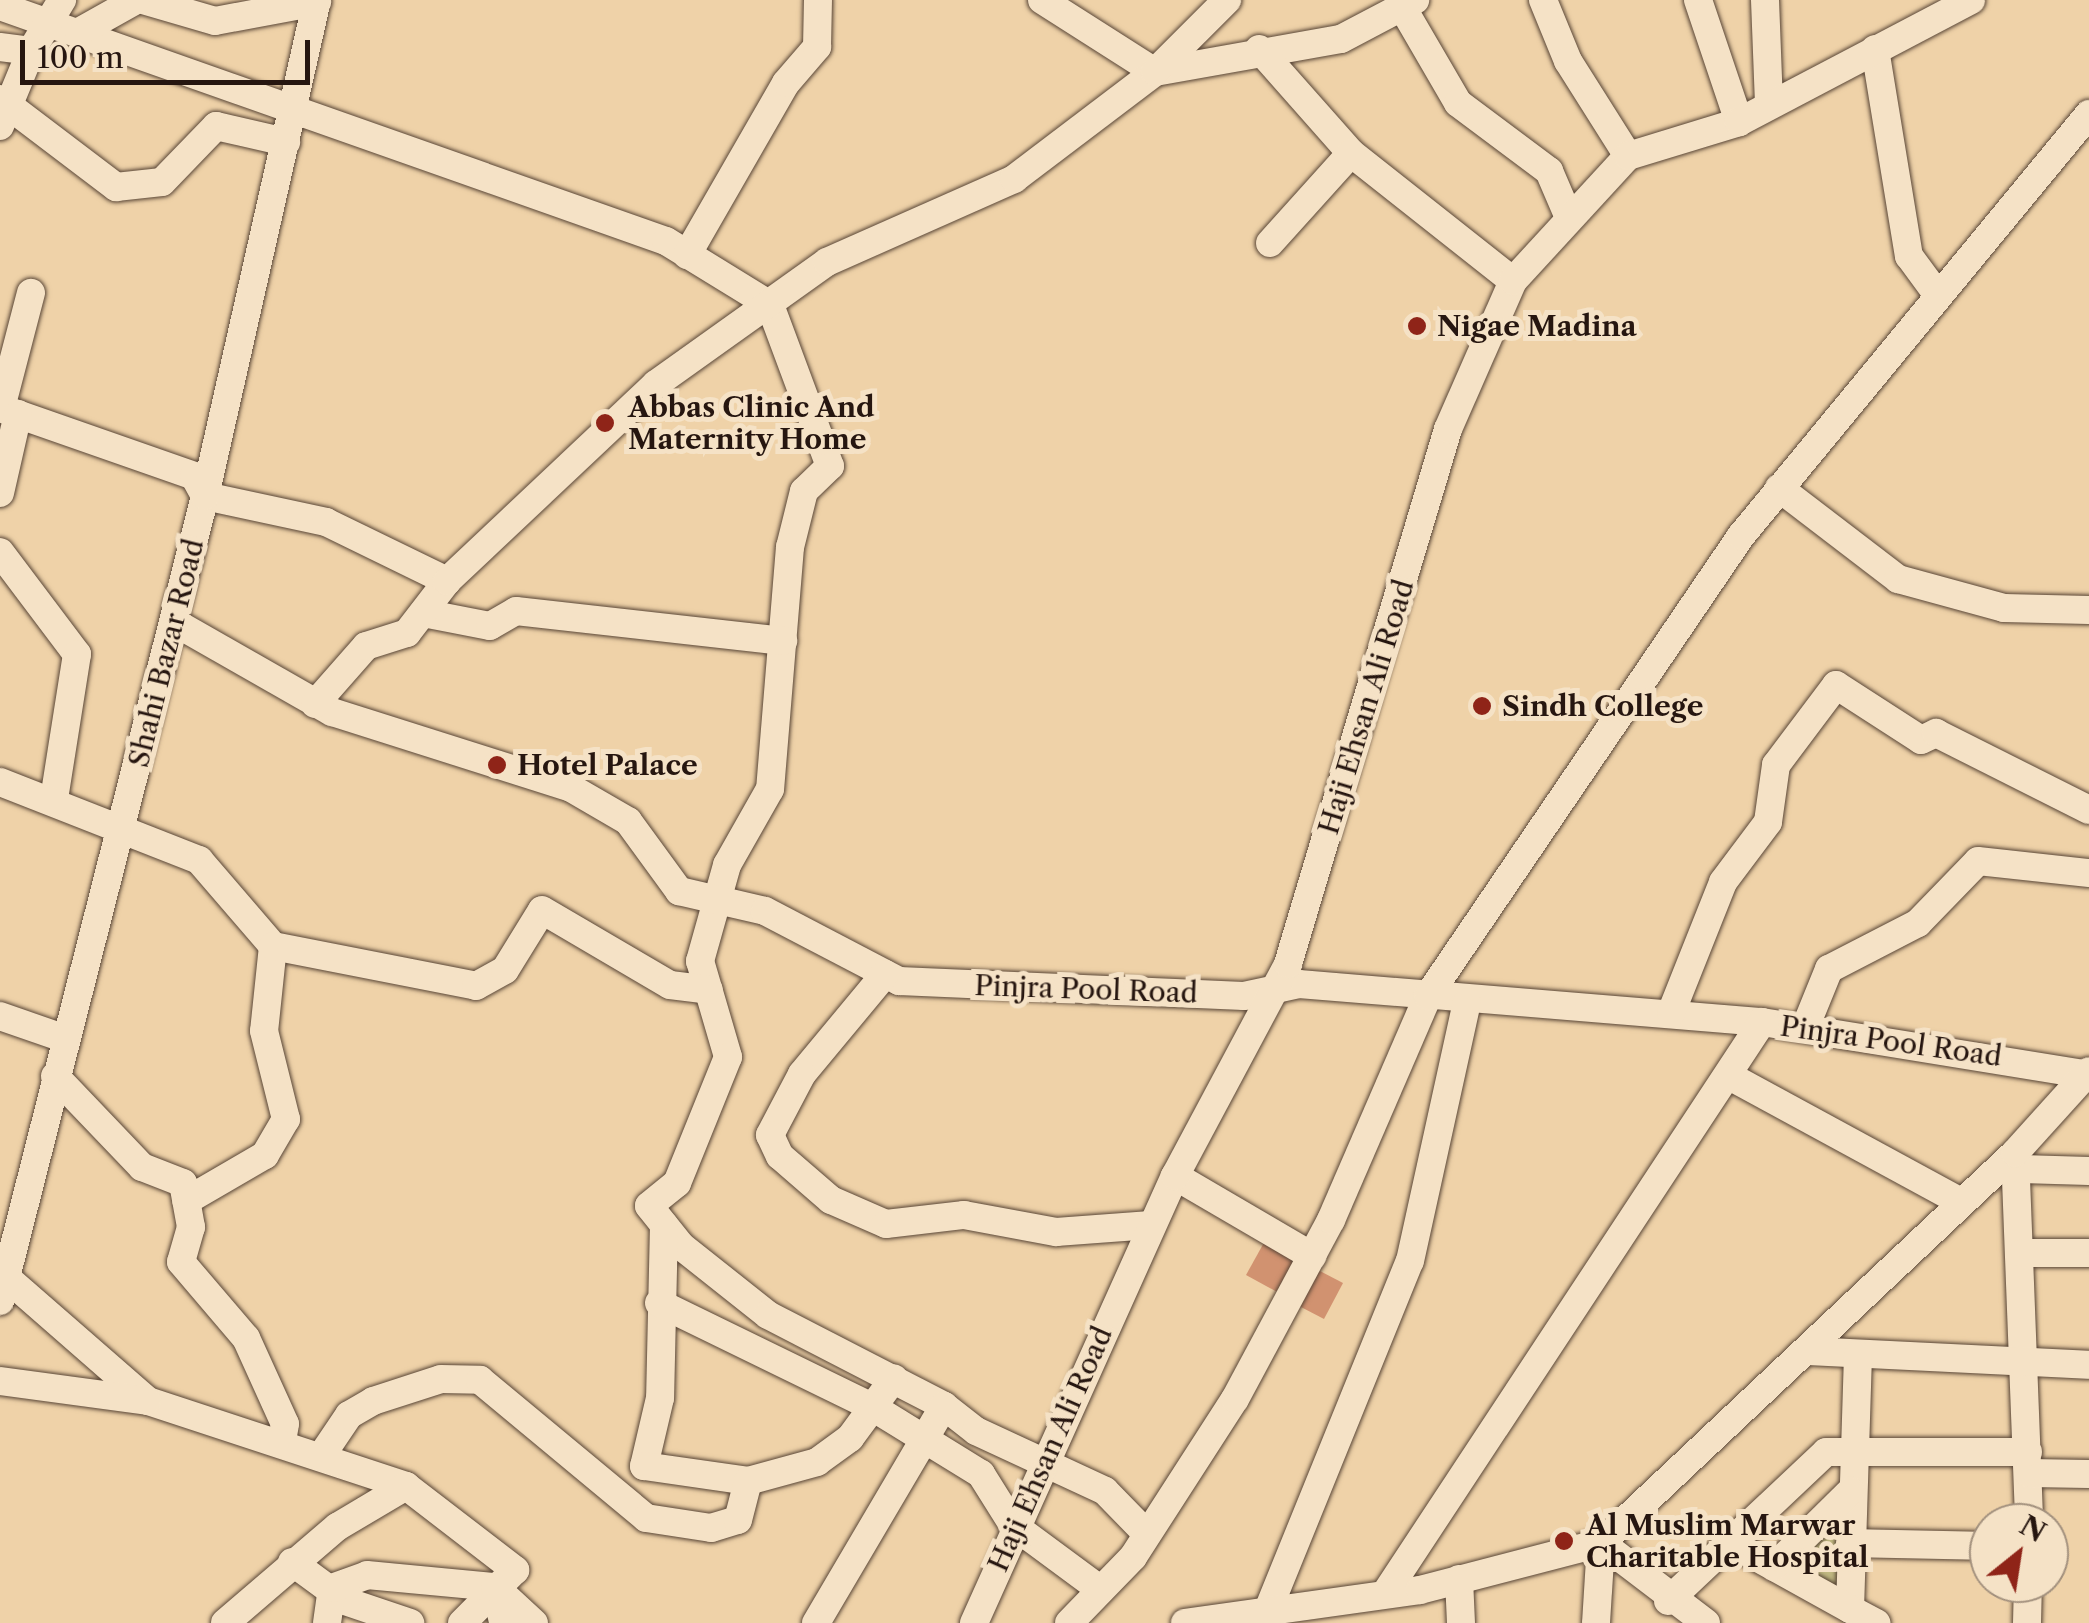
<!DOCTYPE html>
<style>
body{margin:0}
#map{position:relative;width:2089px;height:1623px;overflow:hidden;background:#efd2a8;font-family:"Libre Caslon Text",serif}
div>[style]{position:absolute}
.green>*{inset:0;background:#c1b982}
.building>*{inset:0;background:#d19270}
.roads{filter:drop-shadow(0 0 2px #584536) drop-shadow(0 0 2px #584536)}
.minor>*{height:28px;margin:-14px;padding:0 14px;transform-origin:14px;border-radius:14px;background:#f5e2c6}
.dots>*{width:28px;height:28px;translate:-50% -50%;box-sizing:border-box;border:5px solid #f5e2c6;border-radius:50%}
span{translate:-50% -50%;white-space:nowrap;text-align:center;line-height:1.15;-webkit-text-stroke:10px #f5e2c6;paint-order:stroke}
.poi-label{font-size:28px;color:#261610;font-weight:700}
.left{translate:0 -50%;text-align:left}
.street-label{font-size:28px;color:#261610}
.north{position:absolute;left:1969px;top:1503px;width:100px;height:100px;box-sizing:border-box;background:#f5e2c6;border:2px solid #a2907d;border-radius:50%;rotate:30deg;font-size:28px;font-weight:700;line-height:40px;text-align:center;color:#261610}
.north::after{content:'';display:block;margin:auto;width:35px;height:45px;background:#8f2418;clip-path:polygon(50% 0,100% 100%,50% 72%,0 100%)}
.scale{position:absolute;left:20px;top:40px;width:290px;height:45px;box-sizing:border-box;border:5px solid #261610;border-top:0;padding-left:12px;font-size:30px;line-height:35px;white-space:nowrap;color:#261610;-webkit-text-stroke:8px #f5e2c6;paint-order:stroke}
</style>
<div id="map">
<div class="green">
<i style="clip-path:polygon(1851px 1491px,1850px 1609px,1774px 1567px)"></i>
</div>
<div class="building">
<i style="clip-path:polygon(1271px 1230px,1304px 1249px,1279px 1293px,1246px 1275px)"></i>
<i style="clip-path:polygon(1318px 1270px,1343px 1283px,1324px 1319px,1299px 1306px)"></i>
</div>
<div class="roads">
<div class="minor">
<i style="left:143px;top:0;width:75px;rotate:16.3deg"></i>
<i style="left:215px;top:21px;width:104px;rotate:-10.6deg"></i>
<i style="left:1042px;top:0;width:134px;rotate:32.5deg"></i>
<i style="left:1155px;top:72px;width:189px;rotate:-10.1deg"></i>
<i style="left:1341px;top:39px;width:84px;rotate:-27.8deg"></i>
<i style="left:1543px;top:0;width:66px;rotate:67.7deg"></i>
<i style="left:1568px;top:61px;width:112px;rotate:57.7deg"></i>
<i style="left:1698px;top:0;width:129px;rotate:71.4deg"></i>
<i style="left:1765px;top:0;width:104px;rotate:87.8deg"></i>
<i style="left:1401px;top:5px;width:113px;rotate:59.8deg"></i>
<i style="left:1458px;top:103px;width:114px;rotate:36.8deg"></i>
<i style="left:1549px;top:171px;width:46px;rotate:66.8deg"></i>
<i style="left:0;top:6px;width:706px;rotate:19.44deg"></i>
<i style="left:666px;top:241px;width:122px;rotate:31.6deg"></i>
<i style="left:770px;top:305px;width:172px;rotate:69.6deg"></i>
<i style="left:830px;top:466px;width:36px;rotate:136deg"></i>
<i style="left:804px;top:491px;width:58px;rotate:104deg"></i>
<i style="left:790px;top:547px;width:243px;rotate:94.7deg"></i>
<i style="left:770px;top:789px;width:87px;rotate:119.5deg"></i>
<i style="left:727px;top:865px;width:100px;rotate:105.7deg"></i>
<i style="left:700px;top:961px;width:100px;rotate:73.7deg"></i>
<i style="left:728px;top:1057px;width:136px;rotate:112deg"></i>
<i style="left:677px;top:1183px;width:36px;rotate:141deg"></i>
<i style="left:649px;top:1206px;width:51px;rotate:51.3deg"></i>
<i style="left:681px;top:1246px;width:111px;rotate:38.4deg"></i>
<i style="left:768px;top:1315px;width:198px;rotate:27.3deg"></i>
<i style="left:79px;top:32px;width:65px;rotate:-29.3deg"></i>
<i style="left:0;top:47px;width:31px;rotate:7deg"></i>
<i style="left:31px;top:51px;width:60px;rotate:-58.7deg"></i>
<i style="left:1259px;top:49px;width:139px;rotate:48.5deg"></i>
<i style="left:1351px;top:153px;width:206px;rotate:38.3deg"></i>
<i style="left:1875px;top:49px;width:210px;rotate:80.7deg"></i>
<i style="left:1909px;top:256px;width:47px;rotate:53.6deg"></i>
<i style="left:0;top:99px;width:146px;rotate:37.2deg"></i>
<i style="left:116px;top:187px;width:46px;rotate:-6.2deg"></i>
<i style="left:162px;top:182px;width:78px;rotate:-46deg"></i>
<i style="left:216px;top:126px;width:72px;rotate:12.9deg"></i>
<i style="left:0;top:126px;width:81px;rotate:-67.5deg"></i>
<i style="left:1270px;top:243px;width:121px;rotate:-48deg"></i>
<i style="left:687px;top:255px;width:198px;rotate:-60.1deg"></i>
<i style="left:786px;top:83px;width:48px;rotate:-49.3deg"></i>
<i style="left:817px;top:47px;width:47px;rotate:-88.8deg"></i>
<i style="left:0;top:408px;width:206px;rotate:19.3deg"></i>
<i style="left:194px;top:476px;width:23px;rotate:61deg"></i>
<i style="left:205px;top:496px;width:124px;rotate:12.1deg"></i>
<i style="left:326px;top:522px;width:135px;rotate:26deg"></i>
<i style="left:1px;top:408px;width:119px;rotate:-75.4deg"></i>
<i style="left:1779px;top:488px;width:150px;rotate:37.4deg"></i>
<i style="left:1898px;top:579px;width:110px;rotate:15.3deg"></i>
<i style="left:2004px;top:608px;width:85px;rotate:1.3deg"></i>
<i style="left:0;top:493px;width:81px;rotate:-77.2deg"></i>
<i style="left:0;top:552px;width:128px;rotate:53deg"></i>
<i style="left:77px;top:654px;width:148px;rotate:99deg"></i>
<i style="left:423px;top:613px;width:68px;rotate:11deg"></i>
<i style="left:490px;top:626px;width:30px;rotate:-30deg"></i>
<i style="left:516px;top:611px;width:269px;rotate:6.4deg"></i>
<i style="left:174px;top:622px;width:182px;rotate:29.7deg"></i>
<i style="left:332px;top:712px;width:251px;rotate:17.6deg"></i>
<i style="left:571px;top:788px;width:66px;rotate:30.1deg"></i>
<i style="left:628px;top:821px;width:87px;rotate:53.9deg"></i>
<i style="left:679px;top:891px;width:88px;rotate:13.1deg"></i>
<i style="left:765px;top:911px;width:151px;rotate:27.6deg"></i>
<i style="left:899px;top:981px;width:345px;rotate:2.5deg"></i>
<i style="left:1244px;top:996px;width:56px;rotate:-12.3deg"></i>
<i style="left:1299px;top:984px;width:465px;rotate:4.7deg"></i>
<i style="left:1762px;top:1022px;width:331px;rotate:9.2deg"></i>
<i style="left:315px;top:704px;width:77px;rotate:-48.7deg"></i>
<i style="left:366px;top:646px;width:43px;rotate:-17.6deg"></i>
<i style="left:407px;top:633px;width:66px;rotate:-52.4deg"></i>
<i style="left:447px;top:581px;width:287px;rotate:-43.3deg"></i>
<i style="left:656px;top:384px;width:210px;rotate:-35.5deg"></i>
<i style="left:827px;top:262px;width:205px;rotate:-23.9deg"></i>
<i style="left:1014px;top:179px;width:177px;rotate:-37.2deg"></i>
<i style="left:1155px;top:72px;width:102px;rotate:-45deg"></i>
<i style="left:0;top:782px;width:214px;rotate:21.4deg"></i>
<i style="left:199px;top:860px;width:113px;rotate:49.3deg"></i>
<i style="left:273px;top:946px;width:85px;rotate:96deg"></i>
<i style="left:264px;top:1031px;width:91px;rotate:76deg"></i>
<i style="left:286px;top:1119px;width:42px;rotate:120.3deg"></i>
<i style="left:265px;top:1155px;width:91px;rotate:149.8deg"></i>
<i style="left:273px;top:946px;width:207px;rotate:11.1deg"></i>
<i style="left:476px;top:986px;width:33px;rotate:-29deg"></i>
<i style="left:505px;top:970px;width:70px;rotate:-58.3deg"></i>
<i style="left:542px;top:910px;width:148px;rotate:30.4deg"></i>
<i style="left:670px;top:985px;width:39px;rotate:7deg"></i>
<i style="left:885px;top:974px;width:130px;rotate:129.7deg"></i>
<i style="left:802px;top:1074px;width:69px;rotate:117.7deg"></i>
<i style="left:770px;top:1135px;width:23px;rotate:65deg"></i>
<i style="left:780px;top:1156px;width:67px;rotate:40.8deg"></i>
<i style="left:831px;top:1200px;width:60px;rotate:23.6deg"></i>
<i style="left:886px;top:1224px;width:79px;rotate:-6.6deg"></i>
<i style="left:964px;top:1215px;width:94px;rotate:10.5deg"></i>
<i style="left:1056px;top:1232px;width:95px;rotate:-4.2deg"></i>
<i style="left:1671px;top:1013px;width:141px;rotate:-68.3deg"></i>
<i style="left:1723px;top:882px;width:75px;rotate:-53.1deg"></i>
<i style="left:1768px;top:822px;width:58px;rotate:-82deg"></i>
<i style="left:1776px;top:765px;width:100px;rotate:-53.1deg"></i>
<i style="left:1836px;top:685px;width:101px;rotate:32.9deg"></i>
<i style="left:1921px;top:740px;width:17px;rotate:-25deg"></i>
<i style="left:1936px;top:733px;width:171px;rotate:26.7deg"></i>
<i style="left:0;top:1016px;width:70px;rotate:19.2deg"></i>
<i style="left:1805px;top:1028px;width:64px;rotate:-67.9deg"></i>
<i style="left:1829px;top:969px;width:100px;rotate:-27.3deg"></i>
<i style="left:1918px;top:923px;width:86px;rotate:-45.9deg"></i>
<i style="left:1978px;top:861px;width:112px;rotate:6.2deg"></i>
<i style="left:55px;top:1076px;width:126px;rotate:46.3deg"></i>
<i style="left:142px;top:1167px;width:44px;rotate:21.3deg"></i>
<i style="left:183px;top:1183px;width:45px;rotate:79.7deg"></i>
<i style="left:191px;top:1227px;width:36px;rotate:106deg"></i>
<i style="left:181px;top:1262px;width:100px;rotate:49.5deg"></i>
<i style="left:246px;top:1338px;width:94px;rotate:65.6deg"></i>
<i style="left:285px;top:1424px;width:17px;rotate:100deg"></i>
<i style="left:1731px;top:1077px;width:262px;rotate:28.5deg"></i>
<i style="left:2015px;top:1153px;width:370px;rotate:87.8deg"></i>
<i style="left:2021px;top:1169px;width:68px;rotate:1.7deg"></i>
<i style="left:1175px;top:1176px;width:159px;rotate:30.3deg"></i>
<i style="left:664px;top:1225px;width:173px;rotate:91.3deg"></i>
<i style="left:660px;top:1398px;width:70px;rotate:103.2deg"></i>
<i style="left:644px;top:1466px;width:105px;rotate:8.2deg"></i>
<i style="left:748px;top:1481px;width:72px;rotate:-15.4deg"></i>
<i style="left:817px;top:1462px;width:41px;rotate:-36deg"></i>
<i style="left:850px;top:1438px;width:74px;rotate:-53.7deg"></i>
<i style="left:2023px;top:1253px;width:66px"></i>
<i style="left:0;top:1272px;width:196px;rotate:41.1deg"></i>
<i style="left:148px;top:1401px;width:272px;rotate:18.2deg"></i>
<i style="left:0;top:1301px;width:831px;rotate:-75.71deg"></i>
<i style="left:205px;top:496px;width:508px;rotate:-77.28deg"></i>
<i style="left:659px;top:1303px;width:239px;rotate:26deg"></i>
<i style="left:874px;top:1408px;width:126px;rotate:31.7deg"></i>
<i style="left:981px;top:1474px;width:60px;rotate:57.9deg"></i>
<i style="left:1013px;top:1525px;width:109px;rotate:36.5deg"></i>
<i style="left:1807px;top:1351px;width:282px;rotate:2.8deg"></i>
<i style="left:1858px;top:1355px;width:254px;rotate:91.8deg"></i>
<i style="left:1850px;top:1609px;width:30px;rotate:28deg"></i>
<i style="left:0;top:1381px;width:148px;rotate:7.7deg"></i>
<i style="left:322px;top:1455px;width:48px;rotate:-56deg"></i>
<i style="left:349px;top:1415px;width:28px;rotate:-30deg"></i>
<i style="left:373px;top:1401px;width:71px;rotate:-17.9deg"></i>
<i style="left:441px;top:1379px;width:39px;rotate:1deg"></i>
<i style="left:480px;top:1380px;width:216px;rotate:39.7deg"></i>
<i style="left:646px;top:1518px;width:66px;rotate:8.7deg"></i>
<i style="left:711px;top:1528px;width:28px;rotate:-17deg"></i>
<i style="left:738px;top:1520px;width:40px;rotate:-75.6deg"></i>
<i style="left:2029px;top:1473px;width:60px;rotate:1deg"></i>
<i style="left:1601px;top:1543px;width:132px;rotate:37.3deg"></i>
<i style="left:1731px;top:1543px;width:136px;rotate:29deg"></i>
<i style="left:1850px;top:1543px;width:139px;rotate:1.2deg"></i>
<i style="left:292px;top:1562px;width:66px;rotate:36.3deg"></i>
<i style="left:345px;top:1601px;width:69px;rotate:18.7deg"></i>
<i style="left:1774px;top:1567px;width:108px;rotate:-44.6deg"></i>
<i style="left:1459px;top:1579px;width:44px;rotate:87.4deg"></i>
<i style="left:495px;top:1587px;width:37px;rotate:77deg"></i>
<i style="left:1385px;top:1594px;width:685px;rotate:-56.61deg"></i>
<i style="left:1668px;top:1601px;width:217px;rotate:-43.3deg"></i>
<i style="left:1826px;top:1452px;width:202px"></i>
<i style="left:1270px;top:1605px;width:371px;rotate:-67.9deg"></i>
<i style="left:1410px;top:1261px;width:265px;rotate:-77.6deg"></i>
<i style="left:225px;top:1623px;width:148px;rotate:-40.6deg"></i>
<i style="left:337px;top:1527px;width:80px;rotate:-30.7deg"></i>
<i style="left:406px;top:1486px;width:138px;rotate:37.6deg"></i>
<i style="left:515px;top:1570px;width:75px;rotate:135deg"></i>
<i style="left:327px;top:1623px;width:35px;rotate:-82deg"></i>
<i style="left:332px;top:1588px;width:37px;rotate:-20deg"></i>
<i style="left:367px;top:1575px;width:129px;rotate:5.4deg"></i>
<i style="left:495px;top:1587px;width:53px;rotate:42.7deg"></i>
<i style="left:816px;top:1623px;width:252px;rotate:-59.5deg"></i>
<i style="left:944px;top:1406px;width:41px;rotate:38deg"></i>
<i style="left:976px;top:1431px;width:142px;rotate:24.9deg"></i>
<i style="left:1105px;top:1491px;width:60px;rotate:45.7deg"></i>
<i style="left:974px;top:1623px;width:490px;rotate:-65.8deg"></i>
<i style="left:1175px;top:1176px;width:240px;rotate:-61.9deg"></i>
<i style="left:1288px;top:964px;width:558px;rotate:-73.35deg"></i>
<i style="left:1448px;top:429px;width:162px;rotate:-66.3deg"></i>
<i style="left:1513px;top:281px;width:170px;rotate:-47.4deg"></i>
<i style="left:1628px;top:156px;width:116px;rotate:-17deg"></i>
<i style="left:1739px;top:122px;width:262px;rotate:-27.7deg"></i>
<i style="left:1069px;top:1623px;width:92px;rotate:-45.9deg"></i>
<i style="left:1133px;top:1557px;width:188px;rotate:-57.2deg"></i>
<i style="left:1235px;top:1399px;width:203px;rotate:-61.8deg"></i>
<i style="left:1331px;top:1220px;width:244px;rotate:-66.6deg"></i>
<i style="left:1428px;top:996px;width:556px;rotate:-55.77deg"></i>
<i style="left:1741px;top:536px;width:547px;rotate:-50.49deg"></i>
<i style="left:1185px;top:1623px;width:237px;rotate:-8deg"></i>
<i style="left:1420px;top:1590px;width:187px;rotate:-14.6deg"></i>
<i style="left:1601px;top:1543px;width:569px;rotate:-43.29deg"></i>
<i style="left:2015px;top:1153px;width:110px;rotate:-47.9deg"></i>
<i style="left:1596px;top:1623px;width:80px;rotate:-86.4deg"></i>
<i style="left:2027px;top:1623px;width:40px;rotate:-88.6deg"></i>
</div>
</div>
<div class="dots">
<i style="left:1417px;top:326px;background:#8f2418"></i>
<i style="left:605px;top:423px;background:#8f2418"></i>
<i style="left:1482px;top:706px;background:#8f2418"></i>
<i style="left:497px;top:765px;background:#8f2418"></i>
<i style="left:1564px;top:1541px;background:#8f2418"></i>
</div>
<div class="poi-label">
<span class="left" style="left:1437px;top:326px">Nigae Madina</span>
<span class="left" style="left:628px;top:423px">Abbas Clinic And<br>Maternity Home</span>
<span class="left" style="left:1502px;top:706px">Sindh College</span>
<span class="left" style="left:517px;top:765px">Hotel Palace</span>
<span class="left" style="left:1586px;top:1541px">Al Muslim Marwar<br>Charitable Hospital</span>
</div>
<div class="street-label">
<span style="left:166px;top:653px;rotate:-76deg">Shahi Bazar Road</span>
<span style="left:1366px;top:707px;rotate:-73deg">Haji Ehsan Ali Road</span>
<span style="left:1086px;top:989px;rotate:2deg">Pinjra Pool Road</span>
<span style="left:1891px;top:1041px;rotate:8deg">Pinjra Pool Road</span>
<span style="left:1050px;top:1449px;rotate:-66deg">Haji Ehsan Ali Road</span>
</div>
<div class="north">N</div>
<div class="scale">100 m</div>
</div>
